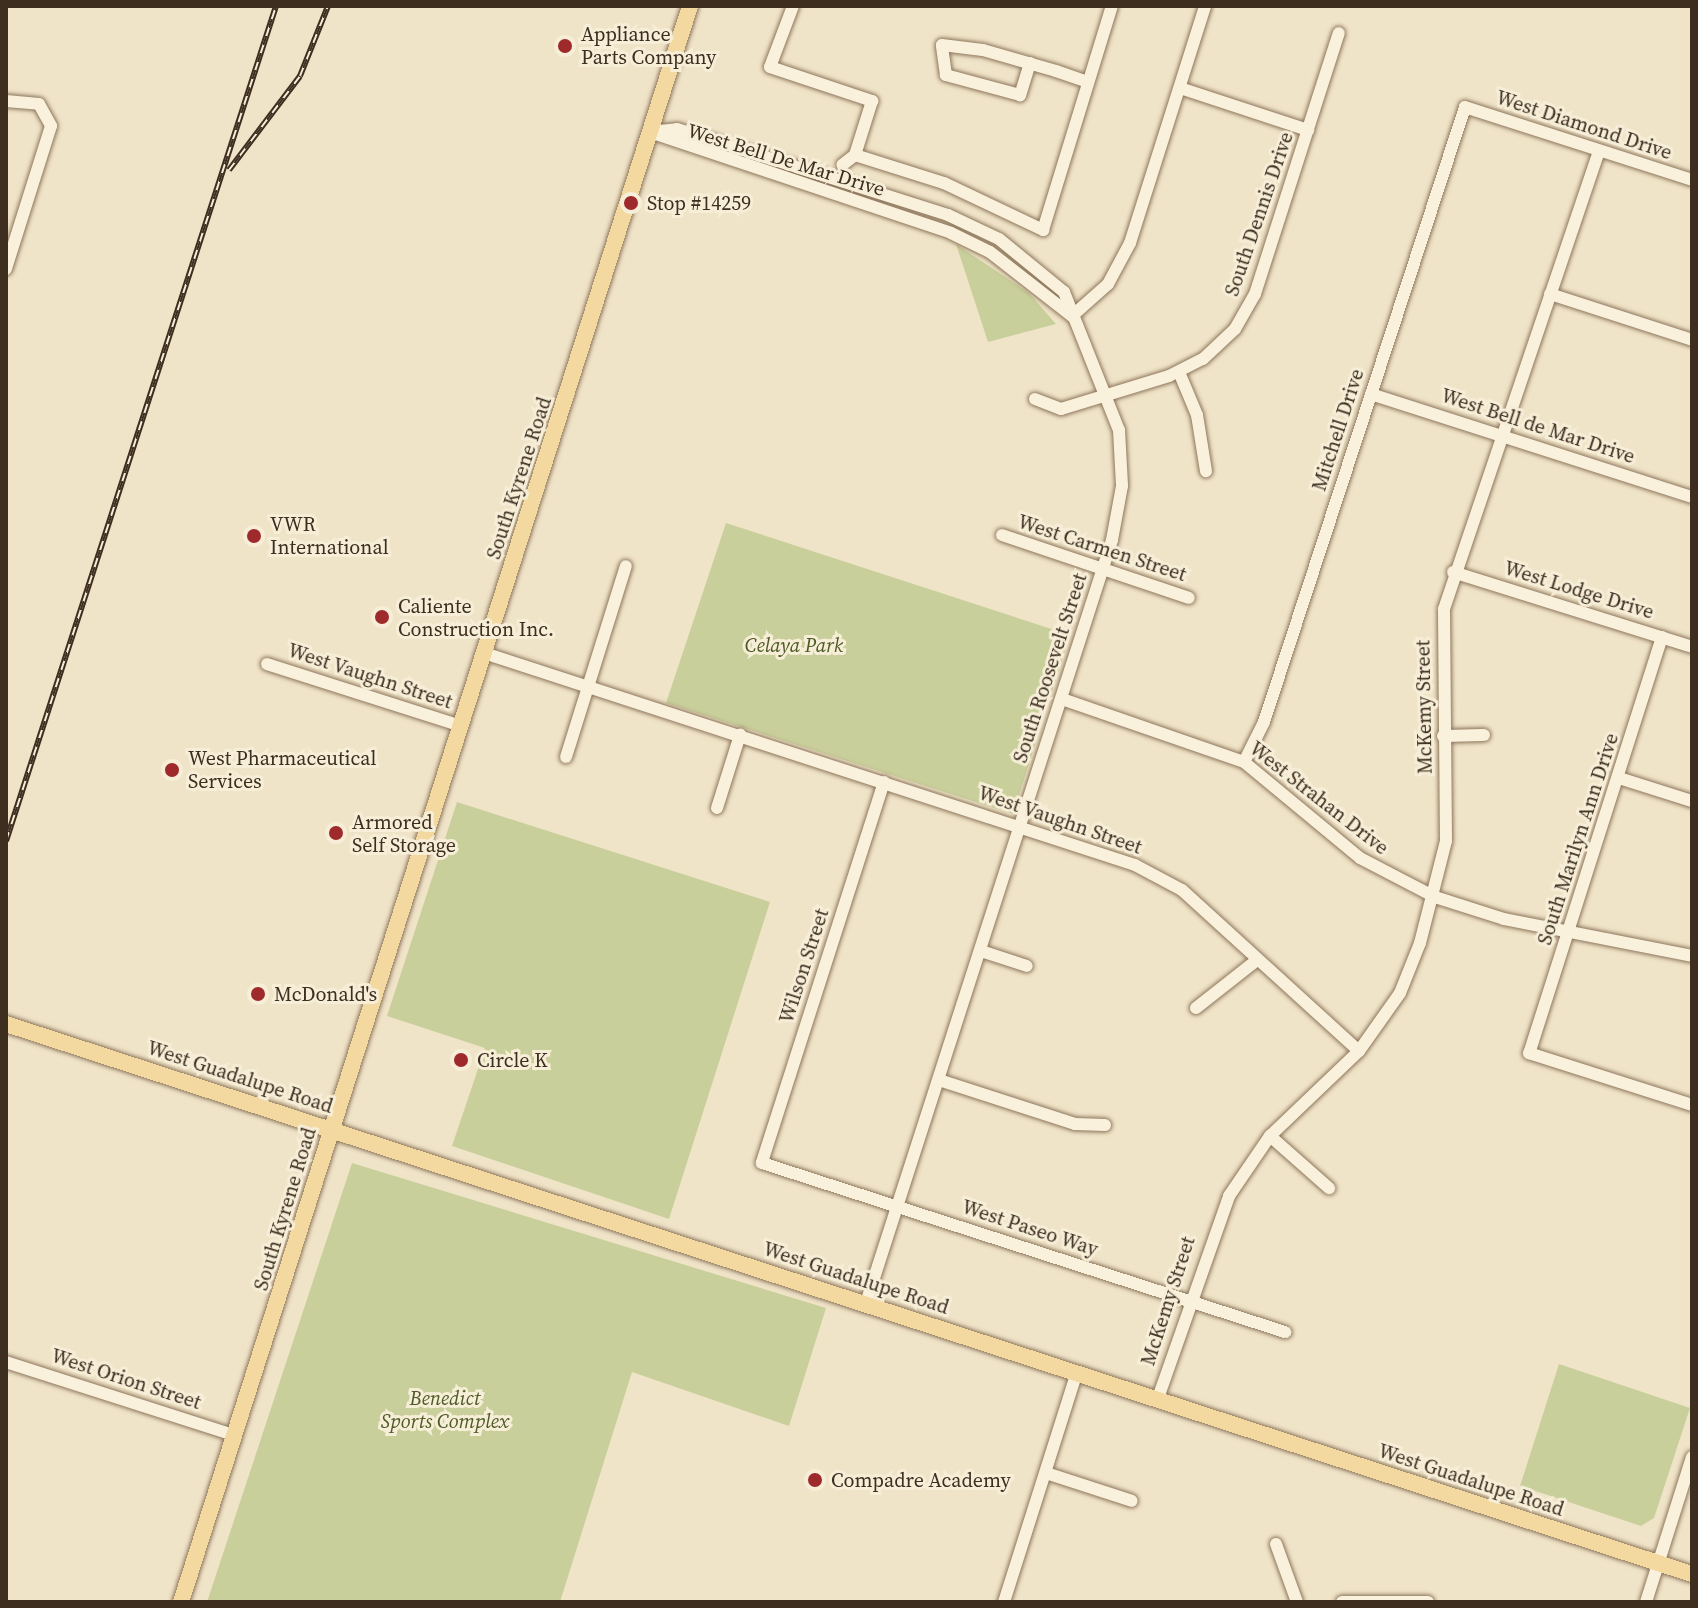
<!DOCTYPE html>
<style>
body{margin:0}
#map{position:relative;width:1698px;height:1608px;overflow:hidden;background:#f0e4c8;font-family:"Source Serif 4",serif}
div>[style]{position:absolute}
.green>*{inset:0;background:#c9cf9b}
.roads{filter:drop-shadow(0 0 2px #8d765c) drop-shadow(0 0 2px #8d765c)}
.minor>*{height:12px;margin:-6px;padding:0 6px;transform-origin:6px;border-radius:6px;background:#faf1dc}
.major>*{height:16px;margin:-8px;padding:0 8px;transform-origin:8px;border-radius:8px;background:#f3d9a0}
.rail>*{height:6px;margin-top:-3px;transform-origin:0;background:repeating-linear-gradient(90deg,#f7eed8 0 9px,#3d2e20 0 18px);box-sizing:border-box;border-block:2px solid #3d2e20}
.dots>*{width:22px;height:22px;translate:-50% -50%;box-sizing:border-box;border:4px solid #f7eed8;border-radius:50%}
span{translate:-50% -50%;white-space:nowrap;text-align:center;line-height:1.15;-webkit-text-stroke:6px #f7eed8;paint-order:stroke}
.poi-label{font-size:20px;color:#3d2e20}
.left{translate:0 -50%;text-align:left}
.street-label{font-size:20px;color:#3d2e20}
.park-label{font-size:20px;color:#4d5a26;font-style:italic}
.frame{position:absolute;inset:0;border:8px solid #3d2e20;pointer-events:none}
</style>
<div id="map">
<div class="green">
<i style="clip-path:polygon(956px 244px,1029px 293px,1056px 324px,988px 342px)"></i>
<i style="clip-path:polygon(726px 523px,1070px 635px,1013px 814px,666px 703px)"></i>
<i style="clip-path:polygon(457px 802px,770px 902px,669px 1219px,452px 1146px,485px 1048px,387px 1016px)"></i>
<i style="clip-path:polygon(352px 1163px,826px 1308px,789px 1426px,632px 1372px,560px 1602px,207px 1602px)"></i>
<i style="clip-path:polygon(1559px 1364px,1690px 1408px,1654px 1518px,1641px 1526px,1520px 1486px)"></i>
</div>
<div class="roads">
<div class="minor">
<i style="left:793px;top:6px;width:65px;rotate:110.7deg"></i>
<i style="left:770px;top:67px;width:108px;rotate:18.4deg"></i>
<i style="left:872px;top:101px;width:57px;rotate:107.5deg"></i>
<i style="left:855px;top:155px;width:16px;rotate:142deg"></i>
<i style="left:1030px;top:63px;width:34px;rotate:107deg"></i>
<i style="left:1020px;top:95px;width:77px;rotate:-164.9deg"></i>
<i style="left:946px;top:75px;width:30px;rotate:-98deg"></i>
<i style="left:942px;top:45px;width:41px;rotate:7deg"></i>
<i style="left:983px;top:50px;width:76px;rotate:16deg"></i>
<i style="left:1056px;top:71px;width:34px;rotate:19deg"></i>
<i style="left:1180px;top:88px;width:135px;rotate:18.2deg"></i>
<i style="left:6px;top:101px;width:33px;rotate:5deg"></i>
<i style="left:39px;top:104px;width:25px;rotate:61deg"></i>
<i style="left:51px;top:126px;width:150px;rotate:107.5deg"></i>
<i style="left:650px;top:132px;width:27px;rotate:-6deg"></i>
<i style="left:677px;top:129px;width:284px;rotate:17.6deg"></i>
<i style="left:948px;top:215px;width:56px;rotate:25.2deg"></i>
<i style="left:999px;top:239px;width:84px;rotate:39.2deg"></i>
<i style="left:1064px;top:292px;width:149px;rotate:68.3deg"></i>
<i style="left:1119px;top:430px;width:56px;rotate:86.9deg"></i>
<i style="left:1122px;top:486px;width:55px;rotate:100.5deg"></i>
<i style="left:1112px;top:540px;width:802px;rotate:107.87deg"></i>
<i style="left:650px;top:132px;width:317px;rotate:18.5deg"></i>
<i style="left:951px;top:233px;width:43px;rotate:26deg"></i>
<i style="left:990px;top:252px;width:104px;rotate:38deg"></i>
<i style="left:855px;top:155px;width:93px;rotate:17.5deg"></i>
<i style="left:944px;top:183px;width:110px;rotate:25.4deg"></i>
<i style="left:1043px;top:230px;width:234px;rotate:-72.9deg"></i>
<i style="left:1550px;top:294px;width:149px;rotate:17.9deg"></i>
<i style="left:1072px;top:316px;width:48px;rotate:-41.6deg"></i>
<i style="left:1108px;top:284px;width:47px;rotate:-61.8deg"></i>
<i style="left:1130px;top:243px;width:249px;rotate:-72.4deg"></i>
<i style="left:1179px;top:372px;width:47px;rotate:67.3deg"></i>
<i style="left:1197px;top:415px;width:57px;rotate:80.9deg"></i>
<i style="left:1371px;top:394px;width:337px;rotate:17.8deg"></i>
<i style="left:1035px;top:399px;width:28px;rotate:21deg"></i>
<i style="left:1061px;top:409px;width:113px;rotate:-17deg"></i>
<i style="left:1169px;top:376px;width:38px;rotate:-27deg"></i>
<i style="left:1203px;top:359px;width:44px;rotate:-43.2deg"></i>
<i style="left:1235px;top:329px;width:40px;rotate:-60.3deg"></i>
<i style="left:1255px;top:294px;width:274px;rotate:-72.2deg"></i>
<i style="left:1002px;top:535px;width:197px;rotate:18.6deg"></i>
<i style="left:1453px;top:572px;width:250px;rotate:17.4deg"></i>
<i style="left:1662px;top:637px;width:437px;rotate:107.7deg"></i>
<i style="left:1529px;top:1053px;width:171px;rotate:17.7deg"></i>
<i style="left:484px;top:653px;width:685px;rotate:18.04deg"></i>
<i style="left:1135px;top:865px;width:53px;rotate:28deg"></i>
<i style="left:1182px;top:890px;width:239px;rotate:42.3deg"></i>
<i style="left:267px;top:664px;width:204px;rotate:17.7deg"></i>
<i style="left:1062px;top:699px;width:193px;rotate:19.1deg"></i>
<i style="left:1244px;top:762px;width:151px;rotate:39.6deg"></i>
<i style="left:1360px;top:858px;width:85px;rotate:27.5deg"></i>
<i style="left:1435px;top:897px;width:72px;rotate:17.7deg"></i>
<i style="left:1504px;top:919px;width:192px;rotate:11.1deg"></i>
<i style="left:1443px;top:736px;width:41px;rotate:-1.4deg"></i>
<i style="left:566px;top:757px;width:200px;rotate:-72.6deg"></i>
<i style="left:1244px;top:762px;width:45px;rotate:-63.4deg"></i>
<i style="left:1264px;top:722px;width:647px;rotate:-71.9deg"></i>
<i style="left:1465px;top:107px;width:238px;rotate:17.8deg"></i>
<i style="left:1619px;top:778px;width:77px;rotate:17.5deg"></i>
<i style="left:884px;top:782px;width:400px;rotate:107.8deg"></i>
<i style="left:762px;top:1163px;width:550px;rotate:17.91deg"></i>
<i style="left:717px;top:808px;width:77px;rotate:-72.5deg"></i>
<i style="left:981px;top:951px;width:48px;rotate:18.1deg"></i>
<i style="left:1196px;top:1008px;width:78px;rotate:-38.2deg"></i>
<i style="left:939px;top:1080px;width:143px;rotate:17.9deg"></i>
<i style="left:1075px;top:1124px;width:30px;rotate:2deg"></i>
<i style="left:1270px;top:1136px;width:79px;rotate:41.4deg"></i>
<i style="left:6px;top:1362px;width:239px;rotate:17.8deg"></i>
<i style="left:1158px;top:1398px;width:214px;rotate:-70.6deg"></i>
<i style="left:1229px;top:1196px;width:73px;rotate:-55.7deg"></i>
<i style="left:1270px;top:1136px;width:123px;rotate:-43.7deg"></i>
<i style="left:1359px;top:1051px;width:71px;rotate:-54.7deg"></i>
<i style="left:1400px;top:993px;width:54px;rotate:-68.2deg"></i>
<i style="left:1420px;top:943px;width:105px;rotate:-75.7deg"></i>
<i style="left:1446px;top:841px;width:232px;rotate:-90.5deg"></i>
<i style="left:1444px;top:609px;width:484px;rotate:-71.3deg"></i>
<i style="left:1046px;top:1473px;width:90px;rotate:18deg"></i>
<i style="left:1276px;top:1544px;width:62px;rotate:70.1deg"></i>
<i style="left:1004px;top:1602px;width:241px;rotate:-72.4deg"></i>
<i style="left:1342px;top:1602px;width:86px"></i>
<i style="left:1646px;top:1602px;width:152px;rotate:-72.4deg"></i>
</div>
<div class="major">
<i style="left:6px;top:1024px;width:1773px;rotate:18.07deg"></i>
<i style="left:181px;top:1602px;width:1675px;rotate:-72.31deg"></i>
</div>
</div>
<div class="rail">
<i style="left:229px;top:170px;width:118px;rotate:-52.9deg"></i>
<i style="left:300px;top:76px;width:75px;rotate:-68.2deg"></i>
<i style="left:6px;top:841px;width:878px;rotate:-72.08deg"></i>
</div>
<div class="dots">
<i style="left:565px;top:46px;background:#9e2a2b"></i>
<i style="left:631px;top:203px;background:#9e2a2b"></i>
<i style="left:254px;top:536px;background:#9e2a2b"></i>
<i style="left:382px;top:617px;background:#9e2a2b"></i>
<i style="left:172px;top:770px;background:#9e2a2b"></i>
<i style="left:336px;top:833px;background:#9e2a2b"></i>
<i style="left:258px;top:994px;background:#9e2a2b"></i>
<i style="left:461px;top:1060px;background:#9e2a2b"></i>
<i style="left:815px;top:1480px;background:#9e2a2b"></i>
</div>
<div class="poi-label">
<span class="left" style="left:581px;top:46px">Appliance<br>Parts Company</span>
<span class="left" style="left:647px;top:203px">Stop #14259</span>
<span class="left" style="left:270px;top:536px">VWR<br>International</span>
<span class="left" style="left:398px;top:618px">Caliente<br>Construction Inc.</span>
<span class="left" style="left:188px;top:770px">West Pharmaceutical<br>Services</span>
<span class="left" style="left:352px;top:834px">Armored<br>Self Storage</span>
<span class="left" style="left:274px;top:994px">McDonald's</span>
<span class="left" style="left:477px;top:1060px">Circle K</span>
<span class="left" style="left:831px;top:1480px">Compadre Academy</span>
</div>
<div class="street-label">
<span style="left:1584px;top:125px;rotate:18deg">West Diamond Drive</span>
<span style="left:786px;top:160px;rotate:17deg">West Bell De Mar Drive</span>
<span style="left:1259px;top:214px;rotate:-71deg">South Dennis Drive</span>
<span style="left:1538px;top:426px;rotate:18deg">West Bell de Mar Drive</span>
<span style="left:1338px;top:430px;rotate:-72deg">Mitchell Drive</span>
<span style="left:519px;top:478px;rotate:-72deg">South Kyrene Road</span>
<span style="left:1102px;top:548px;rotate:18deg">West Carmen Street</span>
<span style="left:1579px;top:590px;rotate:17deg">West Lodge Drive</span>
<span style="left:1050px;top:668px;rotate:-72deg">South Roosevelt Street</span>
<span style="left:370px;top:676px;rotate:18deg">West Vaughn Street</span>
<span style="left:1424px;top:707px;rotate:-91deg">McKemy Street</span>
<span style="left:1319px;top:798px;rotate:38deg">West Strahan Drive</span>
<span style="left:1060px;top:820px;rotate:19deg">West Vaughn Street</span>
<span style="left:1578px;top:839px;rotate:-72deg">South Marilyn Ann Drive</span>
<span style="left:804px;top:966px;rotate:-72deg">Wilson Street</span>
<span style="left:240px;top:1077px;rotate:18deg">West Guadalupe Road</span>
<span style="left:285px;top:1209px;rotate:-73deg">South Kyrene Road</span>
<span style="left:1030px;top:1228px;rotate:18deg">West Paseo Way</span>
<span style="left:856px;top:1278px;rotate:18deg">West Guadalupe Road</span>
<span style="left:1168px;top:1301px;rotate:-72deg">McKemy Street</span>
<span style="left:126px;top:1379px;rotate:18deg">West Orion Street</span>
<span style="left:1471px;top:1480px;rotate:18deg">West Guadalupe Road</span>
</div>
<div class="park-label">
<span style="left:794px;top:645px">Celaya Park</span>
<span style="left:445px;top:1410px">Benedict<br>Sports Complex</span>
</div>
<div class="frame"></div>
</div>
